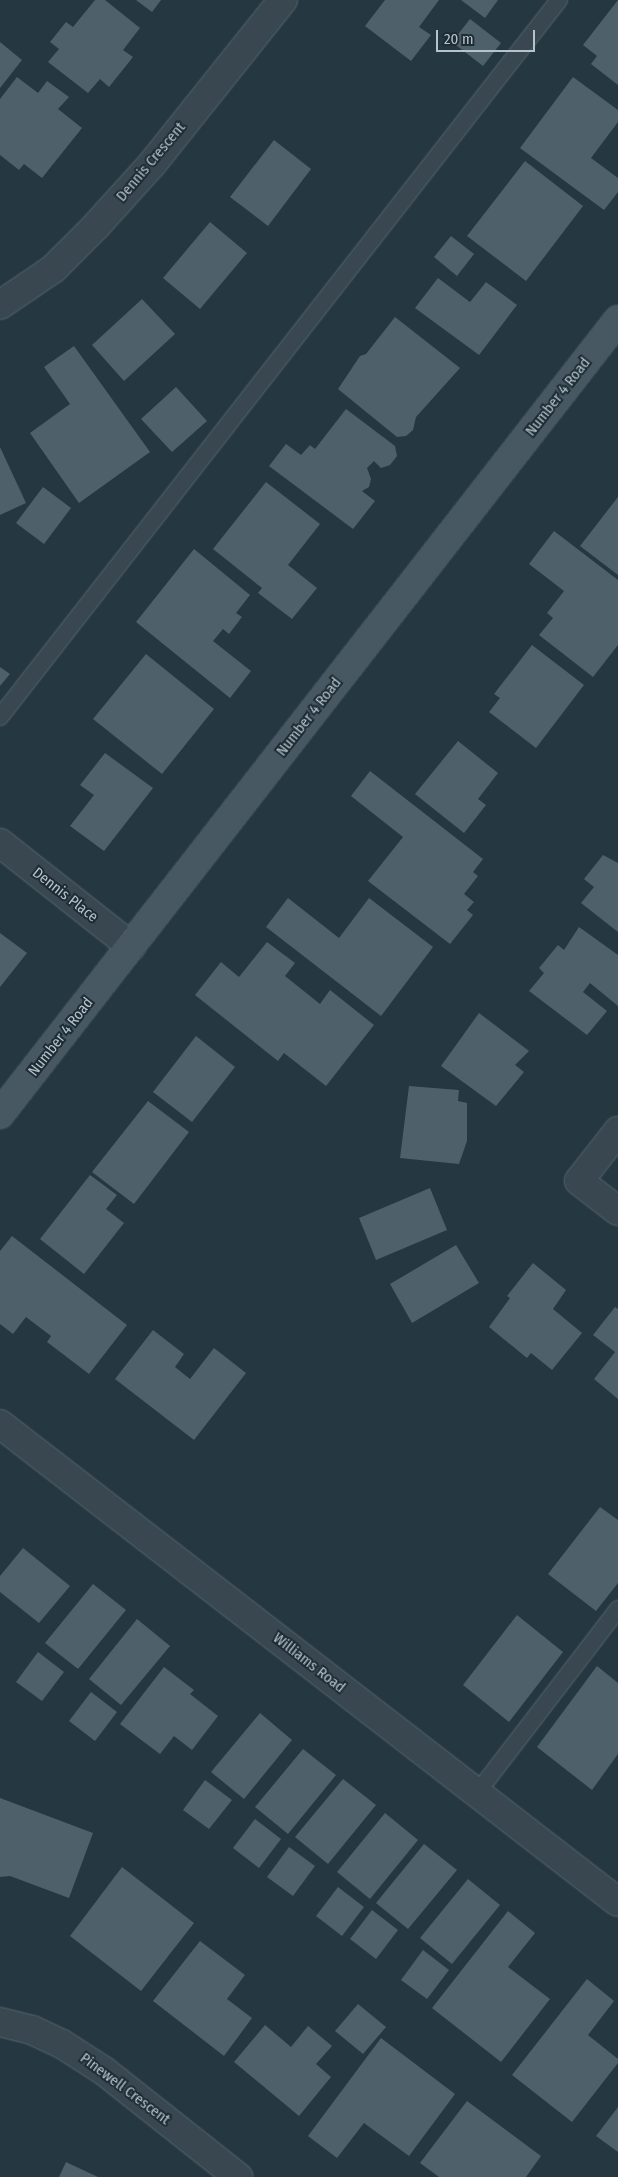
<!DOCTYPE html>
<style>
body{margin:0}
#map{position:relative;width:618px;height:2177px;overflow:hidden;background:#253740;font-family:"Fira Sans Condensed",sans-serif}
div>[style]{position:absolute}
.building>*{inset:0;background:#4e616b}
.roads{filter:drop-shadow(0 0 1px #57666e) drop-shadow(0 0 1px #57666e)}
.service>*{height:16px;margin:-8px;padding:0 8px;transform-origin:8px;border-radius:8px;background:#394850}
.minor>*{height:28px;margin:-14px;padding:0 14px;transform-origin:14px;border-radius:14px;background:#394850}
.tertiary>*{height:28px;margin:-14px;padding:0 14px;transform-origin:14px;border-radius:14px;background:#394850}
.secondary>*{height:28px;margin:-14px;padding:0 14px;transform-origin:14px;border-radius:14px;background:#475863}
span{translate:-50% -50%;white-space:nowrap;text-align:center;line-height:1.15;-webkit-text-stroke:4px #1e2d35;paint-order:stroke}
.street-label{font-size:15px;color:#b6c3cb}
.scale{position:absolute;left:436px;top:30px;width:99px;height:22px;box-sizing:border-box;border:2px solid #b6c3cb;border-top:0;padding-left:6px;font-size:15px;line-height:18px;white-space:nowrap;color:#b6c3cb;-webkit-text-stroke:4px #1e2d35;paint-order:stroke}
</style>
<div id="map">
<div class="building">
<i style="clip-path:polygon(95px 0,105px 0,140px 28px,123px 50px,133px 57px,109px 87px,100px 79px,88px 93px,48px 62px,59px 49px,50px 42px,66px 22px,73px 27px)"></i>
<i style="clip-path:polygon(136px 0,161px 0,152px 12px)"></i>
<i style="clip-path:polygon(385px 0,439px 0,419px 27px,431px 35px,411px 61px,365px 26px)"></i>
<i style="clip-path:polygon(461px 0,498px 0,485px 18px)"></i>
<i style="clip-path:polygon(618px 0,618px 85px,591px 64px,597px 56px,583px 45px)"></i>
<i style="clip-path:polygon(470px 19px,501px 43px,483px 66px,452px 42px)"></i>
<i style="clip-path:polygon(0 42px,22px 60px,0 88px)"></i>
<i style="clip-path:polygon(17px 77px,38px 93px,47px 81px,69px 97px,58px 109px,82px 128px,42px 178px,24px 164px,19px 170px,0 155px,0 99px)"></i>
<i style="clip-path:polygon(573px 77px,618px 110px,618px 122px,591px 158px,618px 178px,618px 192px,604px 210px,520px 148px)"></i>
<i style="clip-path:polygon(274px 140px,311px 169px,268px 226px,230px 197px)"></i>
<i style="clip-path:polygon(525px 161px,583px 206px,526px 281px,467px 236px)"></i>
<i style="clip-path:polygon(210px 222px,247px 253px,200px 309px,163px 278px)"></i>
<i style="clip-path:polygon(451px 236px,474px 254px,457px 276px,434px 257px)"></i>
<i style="clip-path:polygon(438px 278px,470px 302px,486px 282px,517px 305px,479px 355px,415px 308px)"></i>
<i style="clip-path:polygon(142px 299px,175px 334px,124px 381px,92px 345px)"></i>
<i style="clip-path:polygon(395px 317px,460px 368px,416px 417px,413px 430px,406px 436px,397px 437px,338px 389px,360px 356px,366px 354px)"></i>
<i style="clip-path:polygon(74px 346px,150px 452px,79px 503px,30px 433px,70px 404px,44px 367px)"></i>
<i style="clip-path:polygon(176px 387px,207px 421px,172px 452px,141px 419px)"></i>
<i style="clip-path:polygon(346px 409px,395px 446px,397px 456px,390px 465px,381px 468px,374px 461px,367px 468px,371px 479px,369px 487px,362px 491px,375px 501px,353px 529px,269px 466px,286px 444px,301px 455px,310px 445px,315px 449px)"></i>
<i style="clip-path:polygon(0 447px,26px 503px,0 515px)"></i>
<i style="clip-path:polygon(266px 482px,320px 524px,288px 565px,317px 588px,292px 619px,258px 593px,262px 588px,213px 549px)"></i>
<i style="clip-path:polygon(43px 487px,71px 508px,44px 544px,16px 523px)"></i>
<i style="clip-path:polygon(618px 497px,618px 575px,580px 546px)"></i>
<i style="clip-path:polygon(554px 531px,618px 580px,618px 645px,593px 677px,539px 635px,553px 618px,547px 613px,564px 591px,529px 564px)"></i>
<i style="clip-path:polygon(194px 549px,250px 595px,236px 613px,242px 617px,229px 634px,223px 629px,213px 641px,251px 671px,230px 698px,136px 622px)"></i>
<i style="clip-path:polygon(532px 645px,584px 685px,536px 748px,489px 712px,500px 698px,494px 694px)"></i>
<i style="clip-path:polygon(146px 654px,214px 709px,162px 774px,93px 719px)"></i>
<i style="clip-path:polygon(0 667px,10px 674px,0 686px)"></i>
<i style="clip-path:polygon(458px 741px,498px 773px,478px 799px,486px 805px,464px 833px,415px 794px)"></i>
<i style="clip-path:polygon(105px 753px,153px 788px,104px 851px,70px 826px,94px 795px,80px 785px)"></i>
<i style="clip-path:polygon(370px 771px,483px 859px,473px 872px,478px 876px,464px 894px,474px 902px,467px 910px,473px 915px,450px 944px,368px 881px,403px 837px,351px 796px)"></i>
<i style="clip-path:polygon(603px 855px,618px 863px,618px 932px,581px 903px,594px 887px,584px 879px)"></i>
<i style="clip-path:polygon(288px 898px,339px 938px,369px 898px,433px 947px,381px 1016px,266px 927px)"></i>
<i style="clip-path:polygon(579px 927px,618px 955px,618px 1006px,590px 983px,583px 992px,607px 1011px,587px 1035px,529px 991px,544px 973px,539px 968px,558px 945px,564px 950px)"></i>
<i style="clip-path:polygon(0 933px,27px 953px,0 987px)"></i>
<i style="clip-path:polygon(267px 942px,295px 963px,285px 976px,320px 1004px,330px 990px,374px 1025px,326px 1086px,284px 1053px,278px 1061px,195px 995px,221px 962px,239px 977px)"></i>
<i style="clip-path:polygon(479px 1013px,529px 1051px,515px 1065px,524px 1072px,496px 1106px,441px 1066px)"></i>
<i style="clip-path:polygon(196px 1036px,235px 1067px,192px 1122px,153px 1092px)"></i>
<i style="clip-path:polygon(409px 1086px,459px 1090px,458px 1101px,467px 1103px,467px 1141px,459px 1164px,400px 1158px)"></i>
<i style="clip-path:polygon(148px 1101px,189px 1132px,134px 1204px,92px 1172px)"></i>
<i style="clip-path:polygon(90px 1175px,117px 1195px,106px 1209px,124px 1223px,84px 1274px,40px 1239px)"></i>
<i style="clip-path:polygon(430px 1188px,447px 1230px,376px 1260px,359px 1218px)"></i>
<i style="clip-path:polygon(12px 1236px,127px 1325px,89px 1374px,47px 1342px,51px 1336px,26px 1317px,13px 1334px,0 1324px,0 1251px)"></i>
<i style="clip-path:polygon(456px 1245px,479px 1283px,412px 1323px,390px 1284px)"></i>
<i style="clip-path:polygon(533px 1263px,566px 1290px,553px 1309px,582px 1333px,552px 1370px,531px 1353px,527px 1358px,489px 1327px,510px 1298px,507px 1296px)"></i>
<i style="clip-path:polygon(615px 1307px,618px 1309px,618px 1399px,594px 1379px,615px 1352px,593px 1335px)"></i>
<i style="clip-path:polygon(153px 1330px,184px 1354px,175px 1367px,190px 1379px,214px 1348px,246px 1373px,194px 1440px,115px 1379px)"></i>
<i style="clip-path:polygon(600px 1507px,618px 1520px,618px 1583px,596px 1611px,548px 1574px)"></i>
<i style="clip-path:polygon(23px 1548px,70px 1586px,39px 1623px,0 1592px,0 1576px)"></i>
<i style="clip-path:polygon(93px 1584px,126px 1610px,78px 1669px,45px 1643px)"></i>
<i style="clip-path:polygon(517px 1615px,563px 1652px,509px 1722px,463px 1685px)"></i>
<i style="clip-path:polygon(137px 1619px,170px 1646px,121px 1705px,89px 1679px)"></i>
<i style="clip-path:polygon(38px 1652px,64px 1672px,42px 1701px,16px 1682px)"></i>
<i style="clip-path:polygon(597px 1666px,618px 1683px,618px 1754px,592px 1790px,537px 1747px)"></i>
<i style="clip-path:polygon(164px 1667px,194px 1690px,190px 1694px,218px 1716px,192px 1750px,174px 1736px,160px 1754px,120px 1724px)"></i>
<i style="clip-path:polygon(91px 1692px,117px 1712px,95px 1741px,69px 1721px)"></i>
<i style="clip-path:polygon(260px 1713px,292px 1740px,244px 1799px,211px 1772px)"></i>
<i style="clip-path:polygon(303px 1749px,336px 1775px,288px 1834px,255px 1807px)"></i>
<i style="clip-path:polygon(343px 1779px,376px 1805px,328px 1864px,295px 1837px)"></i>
<i style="clip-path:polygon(205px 1780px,232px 1800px,209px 1829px,183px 1810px)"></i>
<i style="clip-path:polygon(0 1798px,93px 1833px,69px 1898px,10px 1876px,0 1877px)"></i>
<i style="clip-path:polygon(385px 1813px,418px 1840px,370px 1899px,337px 1872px)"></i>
<i style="clip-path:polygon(255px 1819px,281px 1839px,259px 1868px,233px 1848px)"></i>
<i style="clip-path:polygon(424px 1844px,457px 1870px,408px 1929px,376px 1903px)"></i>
<i style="clip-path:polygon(289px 1847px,315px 1866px,293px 1896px,267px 1877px)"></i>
<i style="clip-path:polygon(122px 1867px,194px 1923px,141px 1991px,70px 1936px)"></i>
<i style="clip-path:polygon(468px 1879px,500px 1905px,452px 1964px,420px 1938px)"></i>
<i style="clip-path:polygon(338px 1887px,364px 1907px,342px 1936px,316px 1916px)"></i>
<i style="clip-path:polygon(372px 1910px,398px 1930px,376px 1959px,350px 1939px)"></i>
<i style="clip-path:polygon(508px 1911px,535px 1933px,508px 1967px,550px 1999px,501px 2062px,432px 2008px)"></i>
<i style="clip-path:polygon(200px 1941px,245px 1975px,227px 1999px,252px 2018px,224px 2056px,153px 2001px)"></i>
<i style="clip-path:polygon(423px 1950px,449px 1970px,427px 1999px,401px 1980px)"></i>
<i style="clip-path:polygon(587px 1979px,614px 2001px,588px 2035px,618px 2059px,618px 2063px,572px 2122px,512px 2075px)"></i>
<i style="clip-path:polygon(358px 2004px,386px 2027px,363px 2054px,335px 2031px)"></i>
<i style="clip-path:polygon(265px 2025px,291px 2047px,308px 2026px,332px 2046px,316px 2064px,331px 2077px,299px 2116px,234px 2062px)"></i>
<i style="clip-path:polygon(381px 2038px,455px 2094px,409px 2156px,364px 2123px,337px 2158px,308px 2136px)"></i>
<i style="clip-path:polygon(467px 2101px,541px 2156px,526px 2177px,439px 2177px,420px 2163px)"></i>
<i style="clip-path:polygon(618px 2107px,618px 2152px,596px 2136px)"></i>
<i style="clip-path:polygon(66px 2162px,98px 2177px,59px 2177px)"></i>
</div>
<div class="roads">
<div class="service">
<i style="left:0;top:717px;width:909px;rotate:-52.06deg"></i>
<i style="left:477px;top:1793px;width:232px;rotate:-52.5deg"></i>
</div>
<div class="minor">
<i style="left:0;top:305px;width:64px;rotate:-34.2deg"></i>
<i style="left:53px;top:269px;width:61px;rotate:-45deg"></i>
<i style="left:96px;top:226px;width:84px;rotate:-47.9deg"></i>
<i style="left:152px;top:164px;width:210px;rotate:-51.4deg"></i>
<i style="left:0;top:843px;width:167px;rotate:38.2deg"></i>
<i style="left:618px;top:1131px;width:63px;rotate:128deg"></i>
<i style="left:579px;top:1181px;width:49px;rotate:37.6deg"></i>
<i style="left:0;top:2022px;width:33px;rotate:14deg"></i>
<i style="left:32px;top:2030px;width:33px;rotate:25deg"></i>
<i style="left:62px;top:2044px;width:50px;rotate:32.7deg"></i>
<i style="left:104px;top:2071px;width:171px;rotate:38.3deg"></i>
</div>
<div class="tertiary">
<i style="left:0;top:1424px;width:781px;rotate:37.72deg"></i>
</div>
<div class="secondary">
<i style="left:0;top:1114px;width:1006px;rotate:-52.11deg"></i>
</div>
</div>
<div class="street-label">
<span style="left:151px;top:162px;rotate:-50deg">Dennis Crescent</span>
<span style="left:558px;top:397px;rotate:-52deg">Number 4 Road</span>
<span style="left:309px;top:717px;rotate:-52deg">Number 4 Road</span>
<span style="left:65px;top:895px;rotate:38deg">Dennis Place</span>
<span style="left:61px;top:1037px;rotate:-52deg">Number 4 Road</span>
<span style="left:309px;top:1663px;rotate:38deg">Williams Road</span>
<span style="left:125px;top:2089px;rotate:37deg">Pinewell Crescent</span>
</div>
<div class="scale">20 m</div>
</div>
